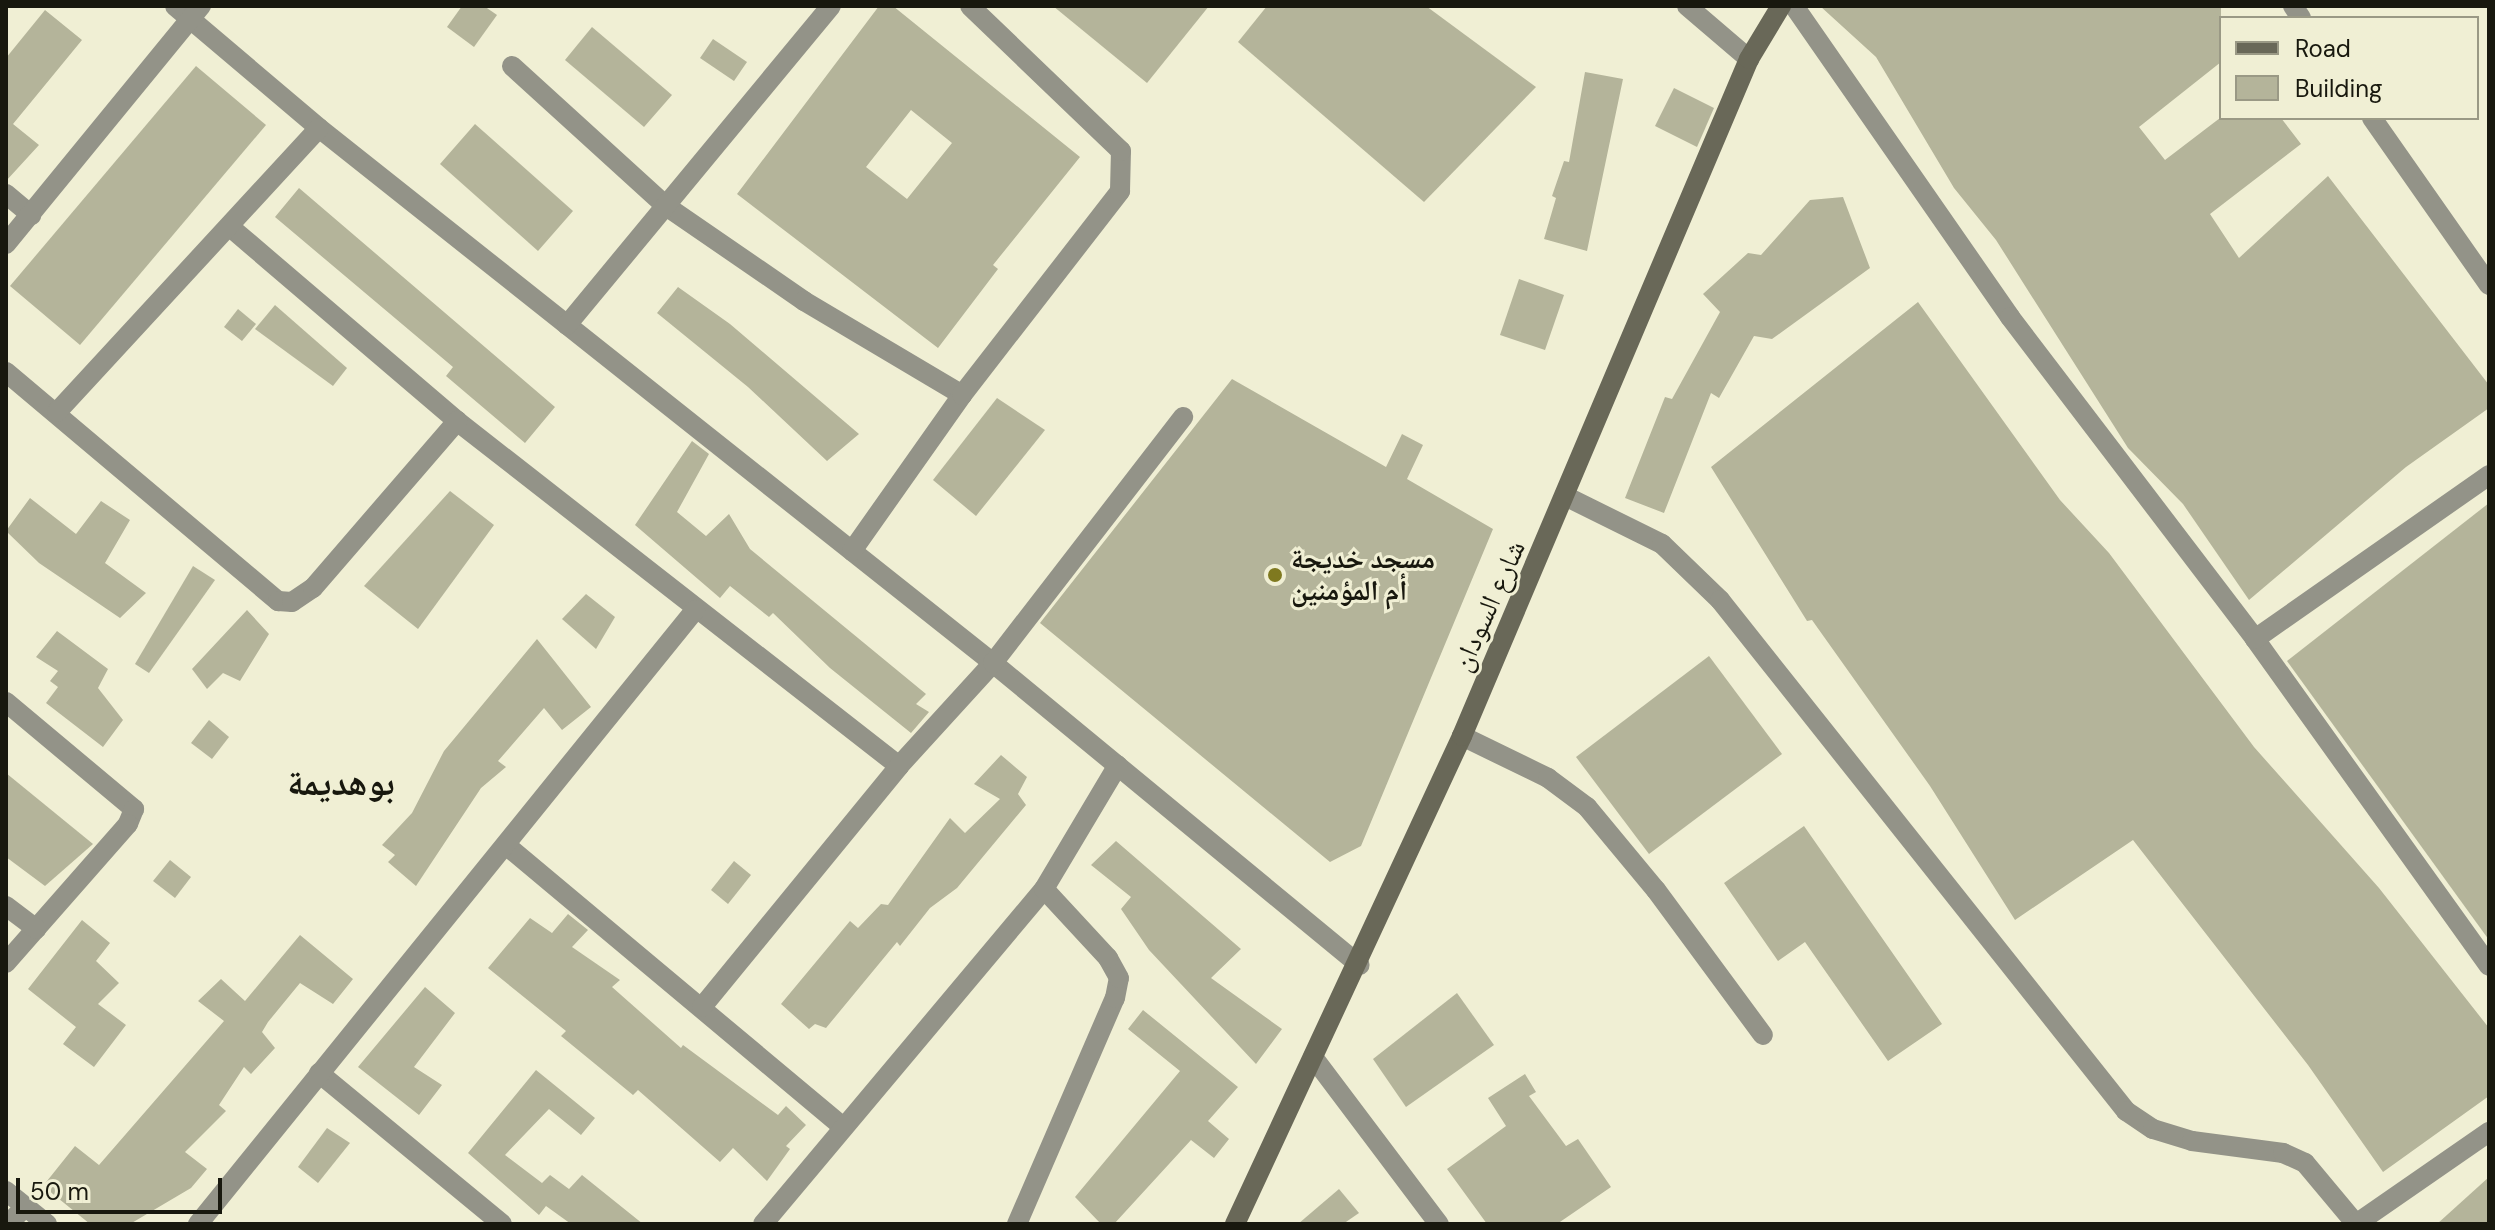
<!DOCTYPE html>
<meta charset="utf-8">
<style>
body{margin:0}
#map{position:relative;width:2495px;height:1230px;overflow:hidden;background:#f0efd4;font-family:"DM Sans","Noto Naskh Arabic",sans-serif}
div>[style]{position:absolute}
.building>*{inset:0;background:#b4b49a}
.minor>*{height:20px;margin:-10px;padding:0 10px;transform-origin:10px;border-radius:10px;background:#939388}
.secondary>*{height:20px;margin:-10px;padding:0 10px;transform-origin:10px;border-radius:10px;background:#696858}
.dots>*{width:22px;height:22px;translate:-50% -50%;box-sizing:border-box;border:4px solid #f0efd4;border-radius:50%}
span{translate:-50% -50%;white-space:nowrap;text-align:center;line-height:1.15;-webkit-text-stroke:6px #f0efd4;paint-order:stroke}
.poi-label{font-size:28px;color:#18180e;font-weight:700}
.left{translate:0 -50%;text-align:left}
.street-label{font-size:28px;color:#18180e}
.district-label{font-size:36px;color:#18180e;font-weight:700}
.frame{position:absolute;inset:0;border:8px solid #18180e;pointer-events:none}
.legend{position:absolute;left:2219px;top:16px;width:260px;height:104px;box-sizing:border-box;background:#f0efd4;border:2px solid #9a9985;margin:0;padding:10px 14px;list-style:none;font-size:24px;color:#18180e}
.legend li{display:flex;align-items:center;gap:16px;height:40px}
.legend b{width:40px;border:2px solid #9a9985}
.scale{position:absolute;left:16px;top:1178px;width:206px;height:36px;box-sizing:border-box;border:4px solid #18180e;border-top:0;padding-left:10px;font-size:24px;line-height:28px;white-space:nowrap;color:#18180e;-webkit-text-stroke:6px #f0efd4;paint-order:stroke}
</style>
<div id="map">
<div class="building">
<i style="clip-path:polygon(462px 6px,484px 6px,497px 15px,474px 47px,447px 27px)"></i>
<i style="clip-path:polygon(evenodd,879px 6px,893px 6px,1080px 157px,993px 265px,998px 269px,938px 348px,737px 194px,879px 6px,911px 110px,952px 143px,907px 199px,866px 167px,911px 110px)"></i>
<i style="clip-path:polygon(1053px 6px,1209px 6px,1147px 83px)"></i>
<i style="clip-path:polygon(1267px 6px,1426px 6px,1536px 87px,1424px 202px,1238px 42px)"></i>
<i style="clip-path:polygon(1820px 6px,2221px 6px,2221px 62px,2139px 127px,2165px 160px,2220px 118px,2281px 118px,2301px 144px,2210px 214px,2239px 258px,2328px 176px,2489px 385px,2489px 408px,2406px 467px,2249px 600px,2183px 504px,2128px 448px,1996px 240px,1954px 188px,1876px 57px)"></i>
<i style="clip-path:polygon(45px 10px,82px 40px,13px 124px,39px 145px,6px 181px,6px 58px)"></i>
<i style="clip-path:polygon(592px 27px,672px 95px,644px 127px,565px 60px)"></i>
<i style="clip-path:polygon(713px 39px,747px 62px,734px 81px,700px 58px)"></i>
<i style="clip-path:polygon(196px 66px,266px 125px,80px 345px,10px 286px)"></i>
<i style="clip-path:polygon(1585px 72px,1623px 79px,1587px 251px,1544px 239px,1556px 198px,1552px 196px,1564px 161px,1569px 162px)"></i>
<i style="clip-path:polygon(1674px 88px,1714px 108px,1697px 147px,1655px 126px)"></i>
<i style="clip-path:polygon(475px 124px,573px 211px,538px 251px,440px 164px)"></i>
<i style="clip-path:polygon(299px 188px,555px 407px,525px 443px,446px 376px,453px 367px,275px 217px)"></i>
<i style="clip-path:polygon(1843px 197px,1870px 268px,1772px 339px,1754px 336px,1719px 398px,1711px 393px,1664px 513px,1625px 498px,1665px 397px,1672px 399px,1720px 312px,1703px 294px,1748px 253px,1761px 255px,1810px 200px)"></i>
<i style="clip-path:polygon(1519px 279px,1564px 295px,1545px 350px,1500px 335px)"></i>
<i style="clip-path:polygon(678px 287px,730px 324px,859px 434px,827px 461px,748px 387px,657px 313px)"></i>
<i style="clip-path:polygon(1918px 302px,2060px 500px,2109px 553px,2254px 747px,2379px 888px,2489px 1028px,2489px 1096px,2383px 1172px,2308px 1065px,2133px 840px,2015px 920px,1930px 786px,1812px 620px,1807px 621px,1711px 467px)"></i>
<i style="clip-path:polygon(275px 305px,347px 368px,333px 386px,255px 329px)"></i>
<i style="clip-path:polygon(238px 309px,256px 324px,242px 341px,224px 327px)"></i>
<i style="clip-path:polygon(1232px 379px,1386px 467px,1402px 434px,1423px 445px,1407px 479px,1493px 529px,1361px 846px,1330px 862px,1040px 623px)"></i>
<i style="clip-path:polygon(997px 398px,1045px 430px,976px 516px,933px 480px)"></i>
<i style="clip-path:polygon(692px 441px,709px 454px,677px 512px,706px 536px,729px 514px,750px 549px,926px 694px,916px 704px,929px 712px,911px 733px,830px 668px,773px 613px,769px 617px,730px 586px,720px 598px,635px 525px)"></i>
<i style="clip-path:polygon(450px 491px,494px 525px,418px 629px,364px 586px)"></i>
<i style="clip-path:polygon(30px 498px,76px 534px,101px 501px,130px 520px,105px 563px,146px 593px,120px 618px,39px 563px,6px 531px)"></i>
<i style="clip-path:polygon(2489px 503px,2489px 940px,2287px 661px)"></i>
<i style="clip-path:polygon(193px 566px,215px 580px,149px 673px,135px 664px)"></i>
<i style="clip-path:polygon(586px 594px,615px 617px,596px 649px,562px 619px)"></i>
<i style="clip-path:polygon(247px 610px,269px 634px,240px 681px,223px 673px,207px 689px,192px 669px)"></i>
<i style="clip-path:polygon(57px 631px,108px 669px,98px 688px,123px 720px,103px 747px,46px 703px,58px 687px,50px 681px,58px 671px,36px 657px)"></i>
<i style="clip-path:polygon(537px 639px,591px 707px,562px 730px,544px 708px,498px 761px,506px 767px,481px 788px,416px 886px,388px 862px,395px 855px,382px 845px,412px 813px,444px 751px)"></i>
<i style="clip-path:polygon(1709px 656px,1782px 754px,1649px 854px,1576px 757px)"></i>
<i style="clip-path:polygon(209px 720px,229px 737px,212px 759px,191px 743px)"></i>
<i style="clip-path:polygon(1001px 755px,1027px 777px,1018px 794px,1026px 805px,957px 888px,930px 908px,900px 946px,897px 942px,826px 1028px,815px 1024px,809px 1029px,781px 1004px,850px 921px,858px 928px,881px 904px,888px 905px,950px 818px,965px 833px,1000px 799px,974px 784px)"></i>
<i style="clip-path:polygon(6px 773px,93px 844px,45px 886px,6px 857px)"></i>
<i style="clip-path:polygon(1804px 826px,1942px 1024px,1888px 1061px,1805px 942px,1778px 961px,1724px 883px)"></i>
<i style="clip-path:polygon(1116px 841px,1241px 949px,1211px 978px,1282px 1029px,1256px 1064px,1149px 950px,1121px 909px,1131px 897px,1091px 865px)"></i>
<i style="clip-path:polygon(170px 860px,191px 877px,175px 898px,153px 881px)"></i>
<i style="clip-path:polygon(734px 861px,751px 875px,728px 904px,711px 890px)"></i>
<i style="clip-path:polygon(568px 914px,588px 930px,572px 947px,620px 980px,612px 987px,681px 1048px,683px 1045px,778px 1115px,786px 1106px,806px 1125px,786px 1146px,790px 1149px,767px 1181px,733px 1148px,720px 1162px,638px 1090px,633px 1095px,561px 1036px,566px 1031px,488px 968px,530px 918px,552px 933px)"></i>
<i style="clip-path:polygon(82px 920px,110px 943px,96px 961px,119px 983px,98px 1004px,126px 1025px,94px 1067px,63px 1044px,76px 1027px,28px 989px)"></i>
<i style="clip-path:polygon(300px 935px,353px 979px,333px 1004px,300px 983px,268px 1022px,262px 1032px,275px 1048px,251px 1074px,244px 1067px,219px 1105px,226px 1111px,185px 1152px,207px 1169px,191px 1188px,130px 1224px,90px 1224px,43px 1186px,75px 1146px,99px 1165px,224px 1021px,198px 1001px,221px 979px,245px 1001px)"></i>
<i style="clip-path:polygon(425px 987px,455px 1013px,414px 1067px,442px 1085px,419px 1115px,358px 1067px)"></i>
<i style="clip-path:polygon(1457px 993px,1494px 1045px,1406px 1107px,1373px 1059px)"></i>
<i style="clip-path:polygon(1143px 1010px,1238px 1087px,1208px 1121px,1229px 1139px,1214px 1158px,1191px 1140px,1114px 1224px,1101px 1224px,1075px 1197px,1180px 1071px,1128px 1029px)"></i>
<i style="clip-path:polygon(536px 1070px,595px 1118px,581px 1135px,549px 1109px,505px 1155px,542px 1183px,550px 1175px,569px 1189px,582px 1175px,643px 1224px,571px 1224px,546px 1206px,539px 1215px,468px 1153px)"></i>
<i style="clip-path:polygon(1525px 1074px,1536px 1092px,1529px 1096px,1566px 1146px,1578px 1139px,1611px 1187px,1557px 1224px,1487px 1224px,1447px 1169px,1506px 1126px,1488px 1098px)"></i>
<i style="clip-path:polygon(327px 1128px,350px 1143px,318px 1183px,298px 1167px)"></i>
<i style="clip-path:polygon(2489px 1177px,2489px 1224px,2437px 1224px)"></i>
<i style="clip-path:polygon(1339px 1189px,1359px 1213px,1343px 1224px,1298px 1224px)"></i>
</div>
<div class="minor">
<i style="left:175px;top:6px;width:189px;rotate:40.3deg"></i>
<i style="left:319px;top:128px;width:861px;rotate:38.44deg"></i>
<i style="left:993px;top:663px;width:475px;rotate:39.5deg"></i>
<i style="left:1687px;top:6px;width:82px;rotate:40.5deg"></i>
<i style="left:1794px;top:6px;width:379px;rotate:55.2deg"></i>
<i style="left:2010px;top:317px;width:405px;rotate:52.7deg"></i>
<i style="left:2255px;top:639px;width:402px;rotate:54.4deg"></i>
<i style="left:2293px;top:6px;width:14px;rotate:56deg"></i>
<i style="left:512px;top:66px;width:208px;rotate:42.3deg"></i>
<i style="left:666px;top:206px;width:168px;rotate:34.5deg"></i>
<i style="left:804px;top:301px;width:184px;rotate:30.7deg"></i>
<i style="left:2372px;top:118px;width:204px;rotate:55deg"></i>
<i style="left:6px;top:194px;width:33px;rotate:40deg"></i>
<i style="left:230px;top:227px;width:299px;rotate:40.5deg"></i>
<i style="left:457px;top:421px;width:561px;rotate:37.97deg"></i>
<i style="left:6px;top:244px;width:308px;rotate:-50.7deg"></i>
<i style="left:567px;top:325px;width:414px;rotate:-50.4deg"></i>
<i style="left:6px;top:372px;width:356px;rotate:40.1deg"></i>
<i style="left:278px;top:601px;width:14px;rotate:4deg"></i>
<i style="left:292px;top:602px;width:25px;rotate:-34deg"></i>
<i style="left:313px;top:588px;width:221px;rotate:-49.2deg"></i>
<i style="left:57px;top:412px;width:386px;rotate:-47.3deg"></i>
<i style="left:1567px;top:497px;width:106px;rotate:26.3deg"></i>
<i style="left:1662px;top:544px;width:81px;rotate:44deg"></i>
<i style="left:1720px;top:600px;width:653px;rotate:51.53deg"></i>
<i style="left:2126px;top:1111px;width:32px;rotate:34deg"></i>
<i style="left:2153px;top:1129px;width:41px;rotate:17.1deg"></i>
<i style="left:2192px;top:1141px;width:92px;rotate:7.5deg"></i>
<i style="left:2283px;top:1153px;width:24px;rotate:24deg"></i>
<i style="left:2305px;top:1163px;width:80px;rotate:50.1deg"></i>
<i style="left:852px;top:551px;width:191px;rotate:-54.8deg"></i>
<i style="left:962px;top:395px;width:258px;rotate:-52.2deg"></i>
<i style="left:1120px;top:191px;width:40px;rotate:-88.6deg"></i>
<i style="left:1121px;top:151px;width:209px;rotate:-136.2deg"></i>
<i style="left:2255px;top:639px;width:286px;rotate:-35deg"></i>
<i style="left:6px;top:702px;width:167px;rotate:39.9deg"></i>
<i style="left:134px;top:809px;width:16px;rotate:112deg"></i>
<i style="left:128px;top:824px;width:185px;rotate:131.3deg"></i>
<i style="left:1462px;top:736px;width:96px;rotate:26deg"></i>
<i style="left:1548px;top:778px;width:49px;rotate:36.6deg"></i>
<i style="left:1587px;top:807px;width:108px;rotate:50.3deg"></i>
<i style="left:1656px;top:890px;width:180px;rotate:53.6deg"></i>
<i style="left:507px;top:846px;width:438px;rotate:39.9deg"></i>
<i style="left:6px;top:906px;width:38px;rotate:37deg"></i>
<i style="left:702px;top:1007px;width:311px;rotate:-50.7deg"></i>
<i style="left:899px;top:766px;width:139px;rotate:-47.6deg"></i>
<i style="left:993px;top:663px;width:311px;rotate:-52.3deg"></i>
<i style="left:1313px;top:1057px;width:209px;rotate:53deg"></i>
<i style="left:319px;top:1073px;width:237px;rotate:39.5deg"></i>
<i style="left:6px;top:1191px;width:53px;rotate:38.8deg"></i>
<i style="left:8px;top:1224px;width:24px;rotate:-45deg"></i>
<i style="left:198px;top:1224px;width:790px;rotate:-51.01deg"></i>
<i style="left:763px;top:1224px;width:437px;rotate:-50deg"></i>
<i style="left:1044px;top:889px;width:144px;rotate:-59.2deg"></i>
<i style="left:1017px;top:1224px;width:246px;rotate:-66.6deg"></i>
<i style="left:1115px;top:998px;width:20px;rotate:-79deg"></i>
<i style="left:1119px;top:978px;width:23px;rotate:-119deg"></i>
<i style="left:1108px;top:958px;width:94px;rotate:-132.8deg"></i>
<i style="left:2356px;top:1224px;width:162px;rotate:-34.7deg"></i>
</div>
<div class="secondary">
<i style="left:1235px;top:1224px;width:538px;rotate:-65.05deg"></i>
<i style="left:1462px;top:736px;width:735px;rotate:-67.03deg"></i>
<i style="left:1749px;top:59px;width:62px;rotate:-58.9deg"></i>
</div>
<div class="dots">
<i style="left:1275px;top:575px;background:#7f791f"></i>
</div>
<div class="poi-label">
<span class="left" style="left:1291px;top:575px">مسجد خديجة<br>أم المؤمنين</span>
</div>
<div class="street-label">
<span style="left:1489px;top:606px;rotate:-66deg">شارع السودان</span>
</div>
<div class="district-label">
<span style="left:341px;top:783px">بوهديمة</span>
</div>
<div class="frame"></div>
<ul class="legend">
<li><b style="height:10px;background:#696858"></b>Road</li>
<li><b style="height:22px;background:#b4b49a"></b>Building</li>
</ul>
<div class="scale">50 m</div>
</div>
